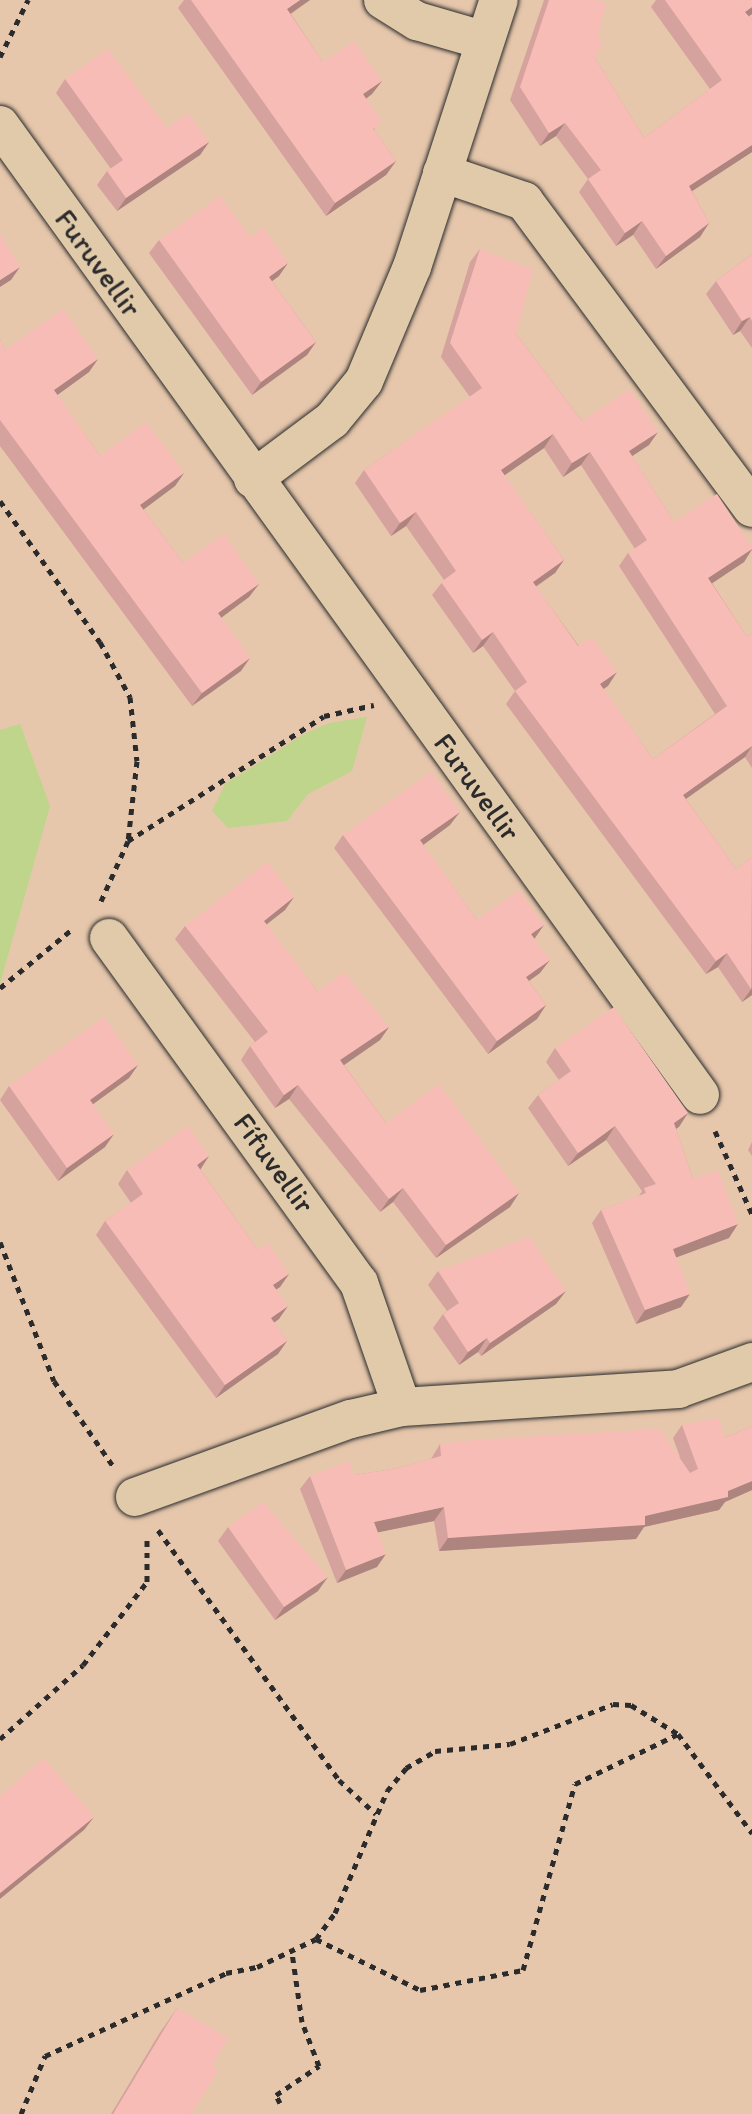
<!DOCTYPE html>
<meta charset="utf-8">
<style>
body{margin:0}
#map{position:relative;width:752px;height:2114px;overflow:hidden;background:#e6c7ac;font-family:Itim,sans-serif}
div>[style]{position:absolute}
.green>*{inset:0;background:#bfd58b}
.path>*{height:5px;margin-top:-2.5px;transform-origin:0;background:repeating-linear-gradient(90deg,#2b2b2b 0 6px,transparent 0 12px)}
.roads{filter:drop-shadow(0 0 2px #2b2b2b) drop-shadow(0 0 2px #2b2b2b)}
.street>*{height:38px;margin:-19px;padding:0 19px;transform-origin:19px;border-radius:19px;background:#e1caaa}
.wall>*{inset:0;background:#d5a29d}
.shaded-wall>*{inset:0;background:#ae847f}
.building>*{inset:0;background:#f8bcb6}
span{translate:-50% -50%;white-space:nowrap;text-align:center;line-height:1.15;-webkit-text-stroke:6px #e1caaa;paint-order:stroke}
.street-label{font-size:30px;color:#2b2b2b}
</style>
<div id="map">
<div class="green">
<i style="clip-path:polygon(367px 717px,352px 771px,308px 794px,287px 821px,228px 828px,212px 811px,225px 784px,304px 734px,329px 723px)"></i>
<i style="clip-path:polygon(20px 724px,50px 806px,0 984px,0 730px)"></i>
</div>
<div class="path">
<i style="left:0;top:57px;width:64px;rotate:-63.8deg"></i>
<i style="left:0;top:501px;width:173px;rotate:54.7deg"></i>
<i style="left:100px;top:642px;width:63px;rotate:61.4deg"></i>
<i style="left:130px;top:697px;width:64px;rotate:83.8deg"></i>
<i style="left:137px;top:761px;width:81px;rotate:96.4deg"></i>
<i style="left:128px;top:841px;width:66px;rotate:114.2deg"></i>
<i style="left:128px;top:841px;width:232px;rotate:-32.5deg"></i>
<i style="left:324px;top:716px;width:51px;rotate:-12.4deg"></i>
<i style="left:0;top:988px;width:92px;rotate:-39.2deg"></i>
<i style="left:715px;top:1131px;width:91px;rotate:66deg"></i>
<i style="left:0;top:1242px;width:149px;rotate:68.8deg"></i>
<i style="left:54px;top:1381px;width:103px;rotate:55.2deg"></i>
<i style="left:158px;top:1530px;width:309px;rotate:54.1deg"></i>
<i style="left:339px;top:1780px;width:50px;rotate:42.6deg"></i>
<i style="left:0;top:1739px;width:111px;rotate:-41.7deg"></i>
<i style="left:83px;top:1665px;width:105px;rotate:-52.4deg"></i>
<i style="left:147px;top:1582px;width:47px;rotate:-90deg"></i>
<i style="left:316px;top:1939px;width:116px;rotate:26.1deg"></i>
<i style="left:420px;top:1990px;width:105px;rotate:-11deg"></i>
<i style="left:523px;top:1970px;width:193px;rotate:-74.4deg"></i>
<i style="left:575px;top:1784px;width:114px;rotate:-25.9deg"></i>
<i style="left:280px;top:2103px;width:9px;rotate:-117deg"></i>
<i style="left:276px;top:2095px;width:52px;rotate:-34deg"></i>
<i style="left:319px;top:2066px;width:47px;rotate:-111.1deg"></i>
<i style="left:302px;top:2022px;width:70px;rotate:-98.2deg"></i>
<i style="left:21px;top:2114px;width:63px;rotate:-67.5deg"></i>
<i style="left:45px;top:2056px;width:199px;rotate:-24.6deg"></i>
<i style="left:226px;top:1973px;width:32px;rotate:-11deg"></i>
<i style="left:257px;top:1967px;width:65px;rotate:-25.4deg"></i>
<i style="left:316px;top:1939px;width:32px;rotate:-54deg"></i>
<i style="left:335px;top:1913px;width:133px;rotate:-66.9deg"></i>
<i style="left:387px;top:1791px;width:30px;rotate:-50deg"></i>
<i style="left:406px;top:1768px;width:34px;rotate:-30deg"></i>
<i style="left:435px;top:1751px;width:75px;rotate:-5.3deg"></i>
<i style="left:510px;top:1744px;width:110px;rotate:-21.2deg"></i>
<i style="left:613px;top:1704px;width:18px;rotate:3deg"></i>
<i style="left:631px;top:1705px;width:55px;rotate:31.7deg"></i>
<i style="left:678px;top:1734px;width:124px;rotate:53.2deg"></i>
</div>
<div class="roads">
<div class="street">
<i style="left:383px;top:0;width:40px;rotate:32deg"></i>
<i style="left:417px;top:21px;width:68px;rotate:16.3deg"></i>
<i style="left:0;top:125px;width:1196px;rotate:54.18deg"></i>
<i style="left:442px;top:173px;width:87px;rotate:18.9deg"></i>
<i style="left:524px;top:201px;width:382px;rotate:53.4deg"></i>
<i style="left:253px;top:479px;width:99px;rotate:-36.8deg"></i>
<i style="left:332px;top:420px;width:50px;rotate:-50.6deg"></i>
<i style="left:364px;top:381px;width:124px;rotate:-67.2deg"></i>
<i style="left:412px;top:267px;width:281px;rotate:-72deg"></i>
<i style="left:109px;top:938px;width:426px;rotate:54.1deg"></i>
<i style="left:359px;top:1283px;width:131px;rotate:70.9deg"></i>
<i style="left:135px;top:1497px;width:230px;rotate:-19.9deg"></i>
<i style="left:351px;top:1419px;width:52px;rotate:-13.2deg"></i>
<i style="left:402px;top:1407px;width:277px;rotate:-3.7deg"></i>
<i style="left:678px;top:1389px;width:79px;rotate:-20deg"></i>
</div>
</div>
<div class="wall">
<i style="clip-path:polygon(184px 0,310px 0,291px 14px,323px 62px,382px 81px,372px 94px,366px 99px,375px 131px,396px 161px,386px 175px,326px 216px,178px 8px)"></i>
<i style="clip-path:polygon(544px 0,596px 0,598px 34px,595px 58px,644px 138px,710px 89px,651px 7px,656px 0,752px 0,752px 14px,749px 16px,752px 20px,752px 152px,692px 191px,709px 223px,700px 237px,656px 269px,633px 235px,616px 246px,579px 192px,588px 179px,556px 136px,540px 146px,510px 100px)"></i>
<i style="clip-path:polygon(65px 79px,167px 128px,209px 142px,200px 155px,117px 211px,97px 185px,107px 171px,111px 169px,56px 93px)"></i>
<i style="clip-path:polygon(159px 240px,279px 276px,272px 281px,316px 342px,307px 355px,252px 395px,149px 253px)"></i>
<i style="clip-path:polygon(evenodd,480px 249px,516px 334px,582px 421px,649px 445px,632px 456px,674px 522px,752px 547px,752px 550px,744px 562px,712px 583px,747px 637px,752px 633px,752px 768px,745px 757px,686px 799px,736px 869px,752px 857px,752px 995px,742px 1002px,718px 967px,706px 974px,506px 704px,515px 691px,483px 646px,473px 653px,432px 595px,444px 580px,406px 526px,391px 536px,355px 483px,364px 470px,470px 397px,441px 357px,470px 262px,480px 249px,544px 448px,563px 477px,581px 465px,635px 549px,628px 553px,619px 566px,715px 714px,653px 759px,603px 689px,608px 686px,536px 587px,555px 573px,564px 560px,504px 475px,544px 448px)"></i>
<i style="clip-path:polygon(752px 254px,752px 348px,740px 331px,733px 335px,706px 294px,716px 281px)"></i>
<i style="clip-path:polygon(0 339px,5px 350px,98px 359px,89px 372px,57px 395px,100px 456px,184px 473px,175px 486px,143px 509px,183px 563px,259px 584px,249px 597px,221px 617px,241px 671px,192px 706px,0 446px)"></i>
<i style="clip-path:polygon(450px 825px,423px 845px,477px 920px,534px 938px,540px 973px,529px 981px,546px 1005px,537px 1019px,488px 1054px,334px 848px,343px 835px)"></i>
<i style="clip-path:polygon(294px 897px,285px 910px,266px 925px,318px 992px,389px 1027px,380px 1040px,344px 1065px,386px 1123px,519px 1193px,510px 1207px,436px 1258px,393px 1202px,380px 1212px,289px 1099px,275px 1108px,241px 1060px,250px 1046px,255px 1042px,175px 939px,185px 926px)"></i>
<i style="clip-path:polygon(555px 1048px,688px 1113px,676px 1129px,693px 1179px,729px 1238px,676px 1257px,681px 1307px,636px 1324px,592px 1223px,601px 1210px,639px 1196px,642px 1191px,606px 1140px,568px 1166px,528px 1108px,538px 1095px,559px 1080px,546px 1062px)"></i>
<i style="clip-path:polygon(138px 1065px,129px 1078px,93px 1104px,105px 1147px,58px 1181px,0 1100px,9px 1086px)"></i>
<i style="clip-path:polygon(752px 1142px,752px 1156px,748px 1150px)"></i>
<i style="clip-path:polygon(209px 1156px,200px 1169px,258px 1250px,289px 1274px,280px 1287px,276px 1289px,279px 1319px,274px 1323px,287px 1341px,278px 1354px,216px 1398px,96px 1235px,105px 1221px,131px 1203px,118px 1184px,127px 1170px)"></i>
<i style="clip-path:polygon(438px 1271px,566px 1291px,556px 1304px,481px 1356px,478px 1352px,459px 1365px,433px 1328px,443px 1314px,447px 1311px,428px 1285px)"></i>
<i style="clip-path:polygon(682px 1425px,724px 1438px,752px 1426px,752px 1490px,725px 1502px,719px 1510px,644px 1527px,636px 1539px,439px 1551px,434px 1521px,378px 1532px,377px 1567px,337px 1583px,300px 1489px,310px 1476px,355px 1475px,398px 1468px,431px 1459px,440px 1444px,680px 1457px,673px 1438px)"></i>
<i style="clip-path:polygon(228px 1527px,318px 1591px,275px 1620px,218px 1541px)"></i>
<i style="clip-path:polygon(177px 2008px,212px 2066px,191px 2114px,111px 2114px,159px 2034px)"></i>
</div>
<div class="shaded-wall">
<i style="clip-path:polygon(300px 0,310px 0,278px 22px,287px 9px)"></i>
<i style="clip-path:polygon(752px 7px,752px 14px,736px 25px,745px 12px)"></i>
<i style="clip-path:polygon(382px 81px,372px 94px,354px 107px,363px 94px)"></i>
<i style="clip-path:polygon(565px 123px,556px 136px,540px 146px,549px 133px)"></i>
<i style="clip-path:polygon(209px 142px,200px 155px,117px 211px,126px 198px)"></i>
<i style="clip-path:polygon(752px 145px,752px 152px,680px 199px,689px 186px)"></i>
<i style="clip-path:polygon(396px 161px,386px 175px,326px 216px,335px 203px)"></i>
<i style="clip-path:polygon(642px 221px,633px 235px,616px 246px,625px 233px)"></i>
<i style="clip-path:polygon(709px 223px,700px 237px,656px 269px,666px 256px)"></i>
<i style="clip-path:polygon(288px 263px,279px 276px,260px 290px,269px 277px)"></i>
<i style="clip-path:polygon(20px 267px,11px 280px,0 287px,0 280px)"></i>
<i style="clip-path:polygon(750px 317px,740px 331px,733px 335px,742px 321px)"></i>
<i style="clip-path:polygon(316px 342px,307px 355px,252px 395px,261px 382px)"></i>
<i style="clip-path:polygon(98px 359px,89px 372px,45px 404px,54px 390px)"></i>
<i style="clip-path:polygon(658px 432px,649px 445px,620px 464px,629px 451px)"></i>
<i style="clip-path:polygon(553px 434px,544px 448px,492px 484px,501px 470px)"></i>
<i style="clip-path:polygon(590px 452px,581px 465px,563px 477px,572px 463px)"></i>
<i style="clip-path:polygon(184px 473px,175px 486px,131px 519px,140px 505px)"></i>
<i style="clip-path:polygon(416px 512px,406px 526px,391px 536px,400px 523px)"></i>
<i style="clip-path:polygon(752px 549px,744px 562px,699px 592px,708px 578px)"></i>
<i style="clip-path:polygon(564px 560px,555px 573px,523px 595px,533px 582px)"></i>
<i style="clip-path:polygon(259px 584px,249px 597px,209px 627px,218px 613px)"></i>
<i style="clip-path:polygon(493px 632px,483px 646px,473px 653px,482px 640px)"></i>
<i style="clip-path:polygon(250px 658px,241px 671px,192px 706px,202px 693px)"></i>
<i style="clip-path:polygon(617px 672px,608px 686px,591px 697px,600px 684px)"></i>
<i style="clip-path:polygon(752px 746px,745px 757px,673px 808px,683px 795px)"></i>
<i style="clip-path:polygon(460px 812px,450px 825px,411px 854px,420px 840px)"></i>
<i style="clip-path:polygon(294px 897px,285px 910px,254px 934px,264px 921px)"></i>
<i style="clip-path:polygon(544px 925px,535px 938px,522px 947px,531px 934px)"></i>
<i style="clip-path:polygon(727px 953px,718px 967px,706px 974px,716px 961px)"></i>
<i style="clip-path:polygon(550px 960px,540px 973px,516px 990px,526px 977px)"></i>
<i style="clip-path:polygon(752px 988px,752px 995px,742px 1002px)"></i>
<i style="clip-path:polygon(546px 1005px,537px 1019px,488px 1054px,497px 1041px)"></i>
<i style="clip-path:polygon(389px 1027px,380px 1040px,331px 1074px,340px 1060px)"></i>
<i style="clip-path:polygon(138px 1065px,129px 1078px,81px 1113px,90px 1100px)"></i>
<i style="clip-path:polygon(298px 1085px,289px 1099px,275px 1108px,284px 1095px)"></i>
<i style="clip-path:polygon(688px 1113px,679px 1127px,665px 1136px,674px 1123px)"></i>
<i style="clip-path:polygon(615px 1126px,606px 1140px,568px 1166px,578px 1153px)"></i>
<i style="clip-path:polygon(114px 1134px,105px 1147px,58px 1181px,67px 1168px)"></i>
<i style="clip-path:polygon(209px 1156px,200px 1170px,197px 1165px)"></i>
<i style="clip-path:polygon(403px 1188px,393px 1202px,380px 1212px,389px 1199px)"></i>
<i style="clip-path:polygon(519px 1193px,510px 1207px,436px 1258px,446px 1245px)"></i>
<i style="clip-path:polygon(738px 1224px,729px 1238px,664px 1262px,673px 1249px)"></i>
<i style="clip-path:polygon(289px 1274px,280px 1287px,264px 1298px,273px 1285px)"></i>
<i style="clip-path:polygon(566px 1291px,556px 1304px,481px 1356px,490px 1343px)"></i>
<i style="clip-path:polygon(690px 1294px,681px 1307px,636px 1324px,645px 1310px)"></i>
<i style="clip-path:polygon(288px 1306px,279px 1319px,261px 1331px,271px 1318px)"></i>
<i style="clip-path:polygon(487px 1338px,478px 1352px,459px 1365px,468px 1352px)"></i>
<i style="clip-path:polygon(287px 1341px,278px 1354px,216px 1398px,225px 1385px)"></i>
<i style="clip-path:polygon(752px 1481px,752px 1490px,725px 1502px,719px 1510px,644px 1527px,636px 1539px,439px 1551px,448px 1538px,645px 1516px,728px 1491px)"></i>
<i style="clip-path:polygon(444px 1507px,434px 1521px,365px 1535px,374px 1522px)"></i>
<i style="clip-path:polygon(386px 1554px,377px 1567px,337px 1583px,346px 1570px)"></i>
<i style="clip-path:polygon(328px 1577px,318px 1591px,275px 1620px,284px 1607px)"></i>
<i style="clip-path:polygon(94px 1817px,84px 1830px,0 1899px,0 1893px)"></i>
</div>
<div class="building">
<i style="clip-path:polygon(191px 0,300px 0,287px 9px,323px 62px,354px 41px,382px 81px,363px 94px,382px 122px,373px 128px,396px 161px,335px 203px)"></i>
<i style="clip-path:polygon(549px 0,596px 0,606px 3px,598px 34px,602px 43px,595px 58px,644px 138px,722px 80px,665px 0,752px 0,752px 7px,745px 12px,752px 20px,752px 145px,689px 186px,709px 223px,666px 256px,642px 221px,625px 233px,588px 179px,601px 170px,565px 123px,549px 133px,520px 87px)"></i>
<i style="clip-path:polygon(108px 49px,167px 128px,188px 113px,209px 142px,126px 198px,107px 171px,123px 160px,65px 79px)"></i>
<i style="clip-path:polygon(220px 196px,250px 237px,263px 227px,288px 263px,269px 277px,316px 342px,261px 382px,159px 240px)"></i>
<i style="clip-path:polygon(0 234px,20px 267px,0 280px)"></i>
<i style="clip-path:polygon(evenodd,480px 249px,533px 270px,516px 334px,582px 421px,630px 389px,658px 432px,629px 451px,674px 522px,717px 494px,752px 547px,752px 549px,708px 578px,747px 637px,752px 633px,752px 746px,683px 795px,736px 869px,752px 857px,751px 989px,727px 953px,716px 961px,515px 691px,527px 682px,493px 632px,482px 640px,441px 582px,456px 571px,416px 512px,400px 523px,364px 470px,482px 388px,450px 343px,480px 249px,553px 434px,572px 463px,590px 452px,647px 540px,628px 553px,727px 706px,653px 759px,600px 684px,617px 672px,592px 637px,578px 646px,533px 582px,564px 560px,501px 470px,553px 434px)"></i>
<i style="clip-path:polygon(752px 254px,752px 321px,750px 317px,742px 321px,716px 281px)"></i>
<i style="clip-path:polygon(63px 309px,98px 359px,54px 390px,100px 456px,146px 422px,184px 473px,140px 505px,183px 563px,224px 534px,259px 584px,218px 613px,250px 658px,202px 693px,0 420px,0 339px,5px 350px)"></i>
<i style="clip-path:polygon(431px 772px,460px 812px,420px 840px,477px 920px,519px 890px,544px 925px,531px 934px,550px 960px,526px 977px,546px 1005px,497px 1041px,343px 835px)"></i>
<i style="clip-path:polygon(267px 862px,294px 897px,264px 921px,318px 992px,344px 972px,389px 1027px,340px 1060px,386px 1123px,439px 1084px,519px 1193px,446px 1245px,403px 1188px,389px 1199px,298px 1085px,284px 1095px,250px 1046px,268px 1032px,185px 926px)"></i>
<i style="clip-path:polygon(614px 1007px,688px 1113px,674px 1123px,693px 1179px,718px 1170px,738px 1224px,673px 1249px,690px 1294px,645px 1310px,601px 1210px,646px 1193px,644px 1188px,656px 1184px,615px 1126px,578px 1153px,538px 1095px,571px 1071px,555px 1048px)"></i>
<i style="clip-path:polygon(104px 1017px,138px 1065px,90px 1100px,114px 1134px,67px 1168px,9px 1086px)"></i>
<i style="clip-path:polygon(188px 1126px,209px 1156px,197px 1165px,258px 1250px,268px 1243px,289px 1274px,273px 1285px,288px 1306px,271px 1318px,287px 1341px,225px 1385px,105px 1221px,143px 1194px,127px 1170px)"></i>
<i style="clip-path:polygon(529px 1237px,566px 1291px,490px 1343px,487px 1338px,468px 1352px,443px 1314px,459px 1303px,438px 1271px)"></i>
<i style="clip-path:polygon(719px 1418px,724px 1438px,752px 1426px,752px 1481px,728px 1491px,728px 1497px,645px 1516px,645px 1525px,448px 1538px,444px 1507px,374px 1522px,386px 1554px,346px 1570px,310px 1476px,349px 1461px,355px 1475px,398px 1468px,441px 1456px,440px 1444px,473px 1440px,660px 1429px,690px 1473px,698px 1469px,682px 1425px)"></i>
<i style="clip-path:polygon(263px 1502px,328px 1577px,284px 1607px,228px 1527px)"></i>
<i style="clip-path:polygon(44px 1758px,94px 1817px,0 1893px,0 1796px)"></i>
<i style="clip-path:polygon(177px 2008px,228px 2038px,212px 2066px,218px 2070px,202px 2097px,191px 2114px,113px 2114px)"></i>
</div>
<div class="street-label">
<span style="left:98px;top:263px;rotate:54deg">Furuvellir</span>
<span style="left:477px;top:787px;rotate:54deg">Furuvellir</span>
<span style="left:274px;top:1163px;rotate:54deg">Fífuvellir</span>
</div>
</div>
